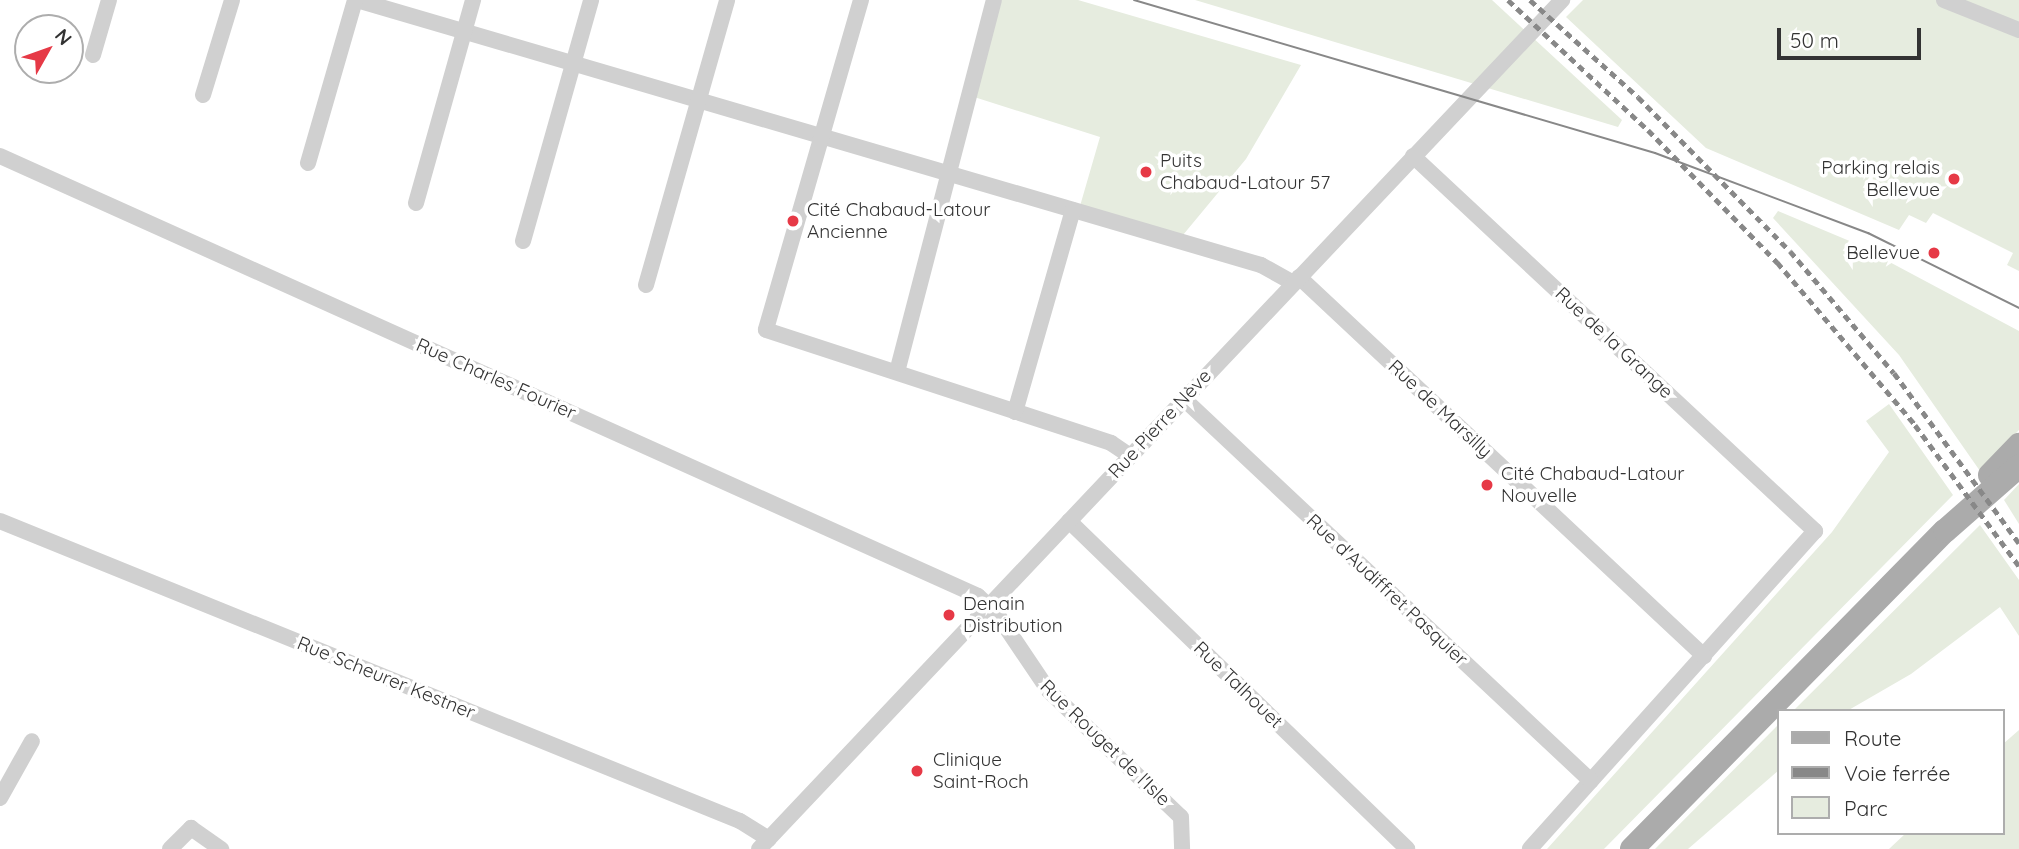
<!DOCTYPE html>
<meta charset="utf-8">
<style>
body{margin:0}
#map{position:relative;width:2019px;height:849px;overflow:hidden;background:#fff;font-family:Quicksand,sans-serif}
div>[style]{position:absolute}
.green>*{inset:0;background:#e6ecdf}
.street>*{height:16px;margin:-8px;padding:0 8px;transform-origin:8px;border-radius:8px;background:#d0d0d0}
.primary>*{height:24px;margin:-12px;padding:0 12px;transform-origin:12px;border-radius:12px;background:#ababab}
.tram>*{height:2px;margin:-1px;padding:0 1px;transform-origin:1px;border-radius:1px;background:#888}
.rail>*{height:5px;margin-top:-2.5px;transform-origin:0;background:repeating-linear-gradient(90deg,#888 0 7px,transparent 0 12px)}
.dots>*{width:19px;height:19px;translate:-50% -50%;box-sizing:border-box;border:4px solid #fff;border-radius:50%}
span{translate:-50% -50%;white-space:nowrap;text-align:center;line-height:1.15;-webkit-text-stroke:7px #fff;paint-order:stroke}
.poi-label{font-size:19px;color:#333}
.left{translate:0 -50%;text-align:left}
.right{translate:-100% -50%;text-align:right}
.street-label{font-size:19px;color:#333}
.legend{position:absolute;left:1777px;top:709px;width:228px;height:126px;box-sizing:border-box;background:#fff;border:2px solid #adadad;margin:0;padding:9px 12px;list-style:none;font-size:21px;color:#333}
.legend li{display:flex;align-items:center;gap:14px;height:35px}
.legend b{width:35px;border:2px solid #adadad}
.north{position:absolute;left:14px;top:14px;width:70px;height:70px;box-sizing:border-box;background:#fff;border:2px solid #adadad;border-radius:50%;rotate:50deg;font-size:19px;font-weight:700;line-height:28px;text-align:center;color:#333}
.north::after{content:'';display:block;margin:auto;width:24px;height:32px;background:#e63946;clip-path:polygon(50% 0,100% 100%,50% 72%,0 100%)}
.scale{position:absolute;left:1777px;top:28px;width:144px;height:32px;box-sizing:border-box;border:4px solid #333;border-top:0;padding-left:9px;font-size:21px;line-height:24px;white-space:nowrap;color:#333;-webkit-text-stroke:5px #fff;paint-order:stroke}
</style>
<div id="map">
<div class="green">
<i style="clip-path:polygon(998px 0,1078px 0,1301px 65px,1246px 159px,1183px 235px,1080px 206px,1100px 137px,971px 96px)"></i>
<i style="clip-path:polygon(1195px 0,1492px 0,1622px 120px,1618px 127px)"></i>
<i style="clip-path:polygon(1583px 0,2019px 0,2019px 271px,2007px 265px,2013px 253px,1933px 213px,1926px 223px,1909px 215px,1899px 230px,1706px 148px,1566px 17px)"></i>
<i style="clip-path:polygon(1778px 211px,1852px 242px,2019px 331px,2019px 430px,1980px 471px,1899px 355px,1773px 218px)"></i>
<i style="clip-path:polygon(1889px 404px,1953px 495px,1604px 849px,1547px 849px,1832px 532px,1889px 452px,1866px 421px)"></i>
<i style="clip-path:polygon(2019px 484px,2019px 524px,2004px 500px)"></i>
<i style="clip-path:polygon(1980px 525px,2019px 580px,2019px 636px,2000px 607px,1911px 674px,1847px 711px,1793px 711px)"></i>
<i style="clip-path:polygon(1779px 724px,1779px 770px,1688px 849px,1655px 849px)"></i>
<i style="clip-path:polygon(2019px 730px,2019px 849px,1889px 849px,1906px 833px,2003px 833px,2003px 744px)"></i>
</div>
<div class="street">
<i style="left:357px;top:0;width:942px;rotate:16.34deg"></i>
<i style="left:1261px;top:265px;width:37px;rotate:29deg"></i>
<i style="left:861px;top:0;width:343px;rotate:106.1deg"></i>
<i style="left:766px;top:330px;width:363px;rotate:18.1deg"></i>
<i style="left:1111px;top:443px;width:23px;rotate:34deg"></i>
<i style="left:1944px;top:0;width:81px;rotate:21.8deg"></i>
<i style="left:93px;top:55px;width:57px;rotate:-73.8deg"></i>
<i style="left:203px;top:95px;width:99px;rotate:-73deg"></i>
<i style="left:0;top:156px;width:1072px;rotate:24.22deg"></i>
<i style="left:978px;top:596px;width:26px;rotate:43deg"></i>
<i style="left:997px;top:614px;width:93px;rotate:56deg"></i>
<i style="left:1049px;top:691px;width:182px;rotate:43.7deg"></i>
<i style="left:1181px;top:817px;width:32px;rotate:88deg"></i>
<i style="left:1413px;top:156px;width:550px;rotate:43.01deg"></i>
<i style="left:1815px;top:531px;width:427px;rotate:131.9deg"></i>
<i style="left:308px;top:163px;width:170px;rotate:-73.9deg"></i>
<i style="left:416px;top:203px;width:211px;rotate:-74.3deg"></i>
<i style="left:523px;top:241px;width:250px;rotate:-74.2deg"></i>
<i style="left:1299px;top:277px;width:555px;rotate:43.1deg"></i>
<i style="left:646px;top:285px;width:296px;rotate:-74.1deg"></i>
<i style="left:897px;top:372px;width:384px;rotate:-75.4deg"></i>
<i style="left:1184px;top:399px;width:558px;rotate:43.19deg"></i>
<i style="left:1015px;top:412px;width:210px;rotate:-74deg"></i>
<i style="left:0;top:521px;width:798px;rotate:22.07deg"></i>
<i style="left:740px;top:821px;width:34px;rotate:32deg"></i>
<i style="left:1069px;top:521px;width:471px;rotate:44.1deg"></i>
<i style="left:0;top:798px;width:65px;rotate:-60.7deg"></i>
<i style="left:170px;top:849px;width:30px;rotate:-45deg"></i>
<i style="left:191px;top:828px;width:37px;rotate:35deg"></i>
<i style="left:759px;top:849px;width:1169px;rotate:-46.59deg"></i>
</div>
<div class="primary">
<i style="left:1990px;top:475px;width:42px;rotate:-46deg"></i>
<i style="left:1632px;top:849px;width:446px;rotate:-45.5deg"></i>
<i style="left:1945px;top:531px;width:98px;rotate:-41.3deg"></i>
</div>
<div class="tram">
<i style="left:1134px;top:0;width:543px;rotate:16.37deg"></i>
<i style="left:1655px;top:153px;width:228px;rotate:20.6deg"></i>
<i style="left:1868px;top:233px;width:169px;rotate:26.4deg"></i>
</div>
<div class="rail">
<i style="left:1508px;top:0;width:191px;rotate:42.9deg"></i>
<i style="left:1648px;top:130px;width:185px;rotate:45.7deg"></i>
<i style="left:1777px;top:262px;width:214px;rotate:49.7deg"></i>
<i style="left:1915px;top:425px;width:175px;rotate:53.6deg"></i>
<i style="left:1530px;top:0;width:145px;rotate:41.9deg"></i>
<i style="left:1638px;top:97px;width:216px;rotate:45.4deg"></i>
<i style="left:1790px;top:251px;width:160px;rotate:49.6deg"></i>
<i style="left:1894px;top:373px;width:211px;rotate:53.7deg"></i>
</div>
<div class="dots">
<i style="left:1146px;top:172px;background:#e63946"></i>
<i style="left:1954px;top:179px;background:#e63946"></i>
<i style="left:793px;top:221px;background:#e63946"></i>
<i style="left:1934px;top:253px;background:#e63946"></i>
<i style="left:1487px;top:485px;background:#e63946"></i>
<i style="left:949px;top:615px;background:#e63946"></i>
<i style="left:917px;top:771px;background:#e63946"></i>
</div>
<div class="poi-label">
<span class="left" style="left:1160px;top:172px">Puits<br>Chabaud-Latour 57</span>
<span class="right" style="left:1940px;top:179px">Parking relais<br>Bellevue</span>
<span class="left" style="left:807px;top:221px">Cité Chabaud-Latour<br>Ancienne</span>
<span class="right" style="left:1920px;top:253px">Bellevue</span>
<span class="left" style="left:1501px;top:485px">Cité Chabaud-Latour<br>Nouvelle</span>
<span class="left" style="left:963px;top:615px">Denain<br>Distribution</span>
<span class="left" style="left:933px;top:771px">Clinique<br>Saint-Roch</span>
</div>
<div class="street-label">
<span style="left:1614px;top:343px;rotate:43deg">Rue de la Grange</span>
<span style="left:496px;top:379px;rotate:24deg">Rue Charles Fourier</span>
<span style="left:1440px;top:409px;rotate:43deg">Rue de Marsilly</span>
<span style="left:1160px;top:424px;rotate:-47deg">Rue Pierre Nève</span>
<span style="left:1387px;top:590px;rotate:43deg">Rue d'Audiffret Pasquier</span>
<span style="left:386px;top:678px;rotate:22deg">Rue Scheurer Kestner</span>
<span style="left:1238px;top:685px;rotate:44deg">Rue Talhouet</span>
<span style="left:1105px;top:743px;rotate:44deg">Rue Rouget de l'Isle</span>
</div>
<ul class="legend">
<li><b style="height:9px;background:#ababab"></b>Route</li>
<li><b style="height:9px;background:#888"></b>Voie ferrée</li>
<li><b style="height:19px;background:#e6ecdf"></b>Parc</li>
</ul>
<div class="north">N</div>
<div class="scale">50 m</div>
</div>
